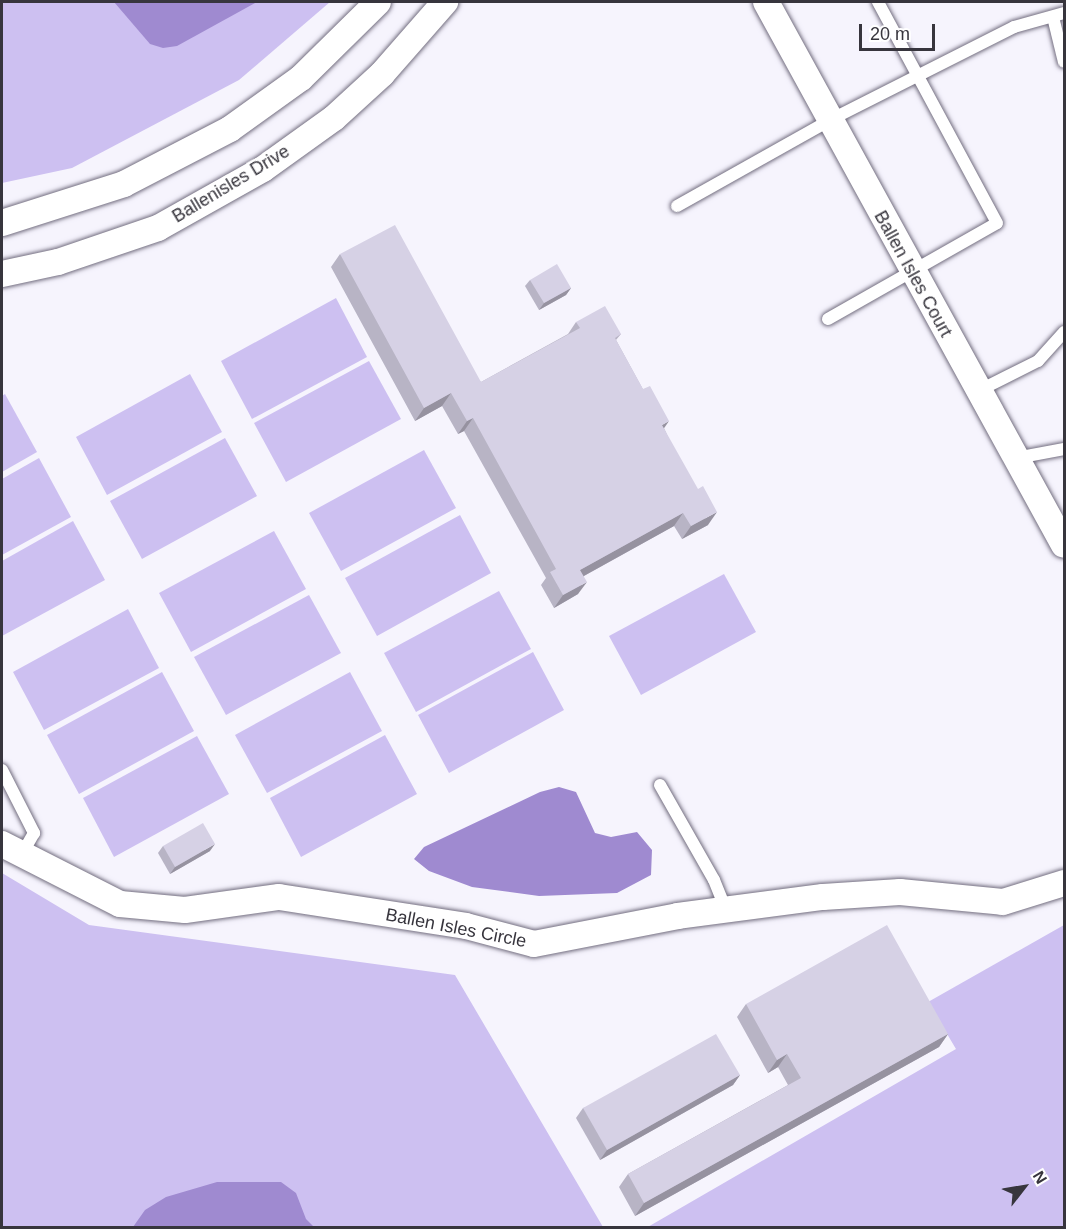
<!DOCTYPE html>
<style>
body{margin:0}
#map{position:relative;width:1066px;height:1229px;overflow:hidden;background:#f6f4fd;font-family:Helvetica,sans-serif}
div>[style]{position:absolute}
.green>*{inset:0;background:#cdc0f1}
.water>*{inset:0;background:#9f8ad0}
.roads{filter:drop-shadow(0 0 2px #736e80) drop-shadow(0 0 2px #736e80)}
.service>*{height:12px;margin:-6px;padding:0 6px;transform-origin:6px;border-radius:6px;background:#fff}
.minor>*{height:26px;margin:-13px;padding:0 13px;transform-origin:13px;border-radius:13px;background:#fff}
.wall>*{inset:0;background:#b8b4c5}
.shaded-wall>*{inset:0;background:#9692a0}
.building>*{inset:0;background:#d6d1e5}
span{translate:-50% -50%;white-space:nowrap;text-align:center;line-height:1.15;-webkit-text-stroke:5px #fff;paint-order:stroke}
.street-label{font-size:18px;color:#37353d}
.frame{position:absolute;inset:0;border:3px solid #37353d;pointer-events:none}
.north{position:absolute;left:994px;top:1157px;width:60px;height:60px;-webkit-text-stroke:4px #fff;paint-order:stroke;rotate:59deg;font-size:16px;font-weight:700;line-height:24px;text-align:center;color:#37353d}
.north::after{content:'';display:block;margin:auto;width:21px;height:27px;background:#37353d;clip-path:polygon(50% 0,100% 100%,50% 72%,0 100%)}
.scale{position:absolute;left:859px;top:24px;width:76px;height:27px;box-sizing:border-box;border:3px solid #37353d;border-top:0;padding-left:8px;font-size:18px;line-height:21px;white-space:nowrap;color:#37353d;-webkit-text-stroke:4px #fff;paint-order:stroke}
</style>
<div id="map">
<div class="green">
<i style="clip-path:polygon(2px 2px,330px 2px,239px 80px,72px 168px,2px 183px)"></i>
<i style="clip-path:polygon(336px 298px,367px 357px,252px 419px,221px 361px)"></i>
<i style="clip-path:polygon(369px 361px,401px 419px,286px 482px,254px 423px)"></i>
<i style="clip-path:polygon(190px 374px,222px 432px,107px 495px,76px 437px)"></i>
<i style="clip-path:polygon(5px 394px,37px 452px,2px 472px,2px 396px)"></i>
<i style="clip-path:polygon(225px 438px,257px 496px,142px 559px,110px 501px)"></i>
<i style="clip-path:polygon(424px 450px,456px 508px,341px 571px,309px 513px)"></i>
<i style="clip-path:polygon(39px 458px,71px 517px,2px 555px,2px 479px)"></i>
<i style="clip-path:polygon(460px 515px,491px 573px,377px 636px,345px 578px)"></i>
<i style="clip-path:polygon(73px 521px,105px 580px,2px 636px,2px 561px)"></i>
<i style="clip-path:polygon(274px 531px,306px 589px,191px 652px,159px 593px)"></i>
<i style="clip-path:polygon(724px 574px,756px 632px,641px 695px,609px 636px)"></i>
<i style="clip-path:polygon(499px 591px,531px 649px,416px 712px,384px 653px)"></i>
<i style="clip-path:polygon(309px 595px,341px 653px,226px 715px,194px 657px)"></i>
<i style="clip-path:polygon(128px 609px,159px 668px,44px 730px,13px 672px)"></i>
<i style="clip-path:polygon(533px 652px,564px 710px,449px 773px,418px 715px)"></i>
<i style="clip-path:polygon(162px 672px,194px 731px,79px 794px,47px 735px)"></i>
<i style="clip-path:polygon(350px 672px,382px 731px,267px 793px,235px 735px)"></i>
<i style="clip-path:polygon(385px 735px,417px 794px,301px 857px,270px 798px)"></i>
<i style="clip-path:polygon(197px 736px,229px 794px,114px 857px,83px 798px)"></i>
<i style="clip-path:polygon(2px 873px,89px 925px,455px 975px,603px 1227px,2px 1227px)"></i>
<i style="clip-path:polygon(1064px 925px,1064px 1227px,646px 1228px,956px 1049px,928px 1002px)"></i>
</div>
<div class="water">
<i style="clip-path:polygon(114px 2px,257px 2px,177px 46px,163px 48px,150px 44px)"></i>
<i style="clip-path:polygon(559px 787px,576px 792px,595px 833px,611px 837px,637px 832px,652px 850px,651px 875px,617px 893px,539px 896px,472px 887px,429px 871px,414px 859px,424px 847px,540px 792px)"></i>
<i style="clip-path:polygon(217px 1182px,281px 1182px,296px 1193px,306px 1219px,314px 1227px,133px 1227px,145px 1210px,166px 1197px)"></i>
</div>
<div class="roads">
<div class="service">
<i style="left:1053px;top:17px;width:46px;rotate:76.3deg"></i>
<i style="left:677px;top:206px;width:176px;rotate:-29.3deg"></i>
<i style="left:830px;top:120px;width:206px;rotate:-26.8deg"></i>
<i style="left:1014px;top:27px;width:52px;rotate:-15.6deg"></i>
<i style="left:828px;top:319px;width:194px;rotate:-29.6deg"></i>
<i style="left:997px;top:223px;width:251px;rotate:-118.3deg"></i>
<i style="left:978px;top:391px;width:67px;rotate:-26.6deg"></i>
<i style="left:1038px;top:361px;width:39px;rotate:-48deg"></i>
<i style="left:1016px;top:458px;width:49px;rotate:-10.6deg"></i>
<i style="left:2px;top:770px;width:71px;rotate:63.1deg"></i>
<i style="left:34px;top:833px;width:24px;rotate:120deg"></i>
<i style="left:660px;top:785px;width:109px;rotate:60.4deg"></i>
<i style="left:714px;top:880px;width:32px;rotate:68deg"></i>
</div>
<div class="minor">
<i style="left:766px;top:2px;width:619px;rotate:61.24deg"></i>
<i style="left:2px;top:223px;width:128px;rotate:-17.7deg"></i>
<i style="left:124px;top:184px;width:119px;rotate:-27.4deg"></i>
<i style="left:230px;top:129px;width:87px;rotate:-35.7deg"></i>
<i style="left:301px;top:78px;width:108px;rotate:-44.6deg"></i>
<i style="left:2px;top:274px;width:57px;rotate:-12.1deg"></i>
<i style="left:58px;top:262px;width:106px;rotate:-18.8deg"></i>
<i style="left:158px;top:228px;width:120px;rotate:-29.3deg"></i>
<i style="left:263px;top:169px;width:87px;rotate:-35.7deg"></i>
<i style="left:334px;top:118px;width:65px;rotate:-42.5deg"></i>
<i style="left:382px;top:74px;width:96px;rotate:-48.8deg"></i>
<i style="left:2px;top:844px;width:132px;rotate:27deg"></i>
<i style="left:120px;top:904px;width:65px;rotate:5.3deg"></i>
<i style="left:185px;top:910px;width:95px;rotate:-7.9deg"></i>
<i style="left:279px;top:897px;width:189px;rotate:8.8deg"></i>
<i style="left:466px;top:926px;width:70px;rotate:14.8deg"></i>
<i style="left:534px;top:944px;width:147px;rotate:-11deg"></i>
<i style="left:678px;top:916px;width:146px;rotate:-7.5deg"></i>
<i style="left:823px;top:897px;width:77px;rotate:-3.7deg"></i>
<i style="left:900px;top:892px;width:103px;rotate:5.5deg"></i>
<i style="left:1003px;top:902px;width:64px;rotate:-17.3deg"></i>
</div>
</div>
<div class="wall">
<i style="clip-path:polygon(340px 254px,481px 382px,568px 334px,576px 322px,621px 334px,616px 340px,664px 428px,708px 525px,682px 539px,674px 526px,584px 576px,578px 594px,554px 608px,541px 585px,546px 578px,464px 431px,458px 434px,442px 406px,415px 421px,331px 267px)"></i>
<i style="clip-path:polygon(530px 280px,571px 288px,566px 295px,539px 310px,525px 286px)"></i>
<i style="clip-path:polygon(163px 846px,210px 851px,170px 874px,158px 853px)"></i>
<i style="clip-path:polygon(746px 1004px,948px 1034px,939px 1047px,635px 1216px,619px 1187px,628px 1174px,788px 1085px,778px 1067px,768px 1073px,737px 1017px)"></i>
<i style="clip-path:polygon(740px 1075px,733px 1085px,600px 1160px,576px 1118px,583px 1108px)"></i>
</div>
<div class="shaded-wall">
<i style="clip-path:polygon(571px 288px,566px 295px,539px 310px,544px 303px)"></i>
<i style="clip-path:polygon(451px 393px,442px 406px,415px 421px,424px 408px)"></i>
<i style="clip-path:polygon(473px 418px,464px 431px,458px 434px,467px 421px)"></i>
<i style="clip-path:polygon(669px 421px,660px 434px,662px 425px)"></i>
<i style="clip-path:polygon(717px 512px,708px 525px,682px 539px,691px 526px)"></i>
<i style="clip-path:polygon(683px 513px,674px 526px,571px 583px,580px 570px)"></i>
<i style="clip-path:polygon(587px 582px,578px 594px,554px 608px,563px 595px)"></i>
<i style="clip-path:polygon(215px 844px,210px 851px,170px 874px,175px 867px)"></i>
<i style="clip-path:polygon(948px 1034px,939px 1047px,635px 1216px,644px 1203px)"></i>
<i style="clip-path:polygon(787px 1054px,778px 1067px,768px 1073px,777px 1060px)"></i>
<i style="clip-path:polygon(740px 1075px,733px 1085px,600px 1160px,607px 1150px)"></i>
</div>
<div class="building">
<i style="clip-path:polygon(395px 225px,481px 382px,580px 328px,576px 322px,605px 306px,621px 334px,615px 338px,643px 389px,650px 386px,669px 421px,662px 425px,698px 489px,703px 486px,717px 512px,691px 526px,683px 513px,580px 570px,587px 582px,563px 595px,550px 572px,556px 569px,473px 418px,467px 421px,451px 393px,424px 408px,340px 254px)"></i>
<i style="clip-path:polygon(557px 264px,571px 288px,544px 303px,530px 280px)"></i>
<i style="clip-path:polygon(203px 823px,215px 844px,175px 867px,163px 846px)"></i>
<i style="clip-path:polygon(887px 925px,948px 1034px,644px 1203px,628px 1174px,801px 1078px,787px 1054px,777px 1060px,746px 1004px)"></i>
<i style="clip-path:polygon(716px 1034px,740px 1075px,607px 1150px,583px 1108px)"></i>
</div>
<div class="street-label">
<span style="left:231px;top:184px;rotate:-31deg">Ballenisles Drive</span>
<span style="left:913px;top:274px;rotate:61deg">Ballen Isles Court</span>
<span style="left:456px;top:928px;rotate:11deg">Ballen Isles Circle</span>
</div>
<div class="frame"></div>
<div class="north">N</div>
<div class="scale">20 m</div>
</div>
